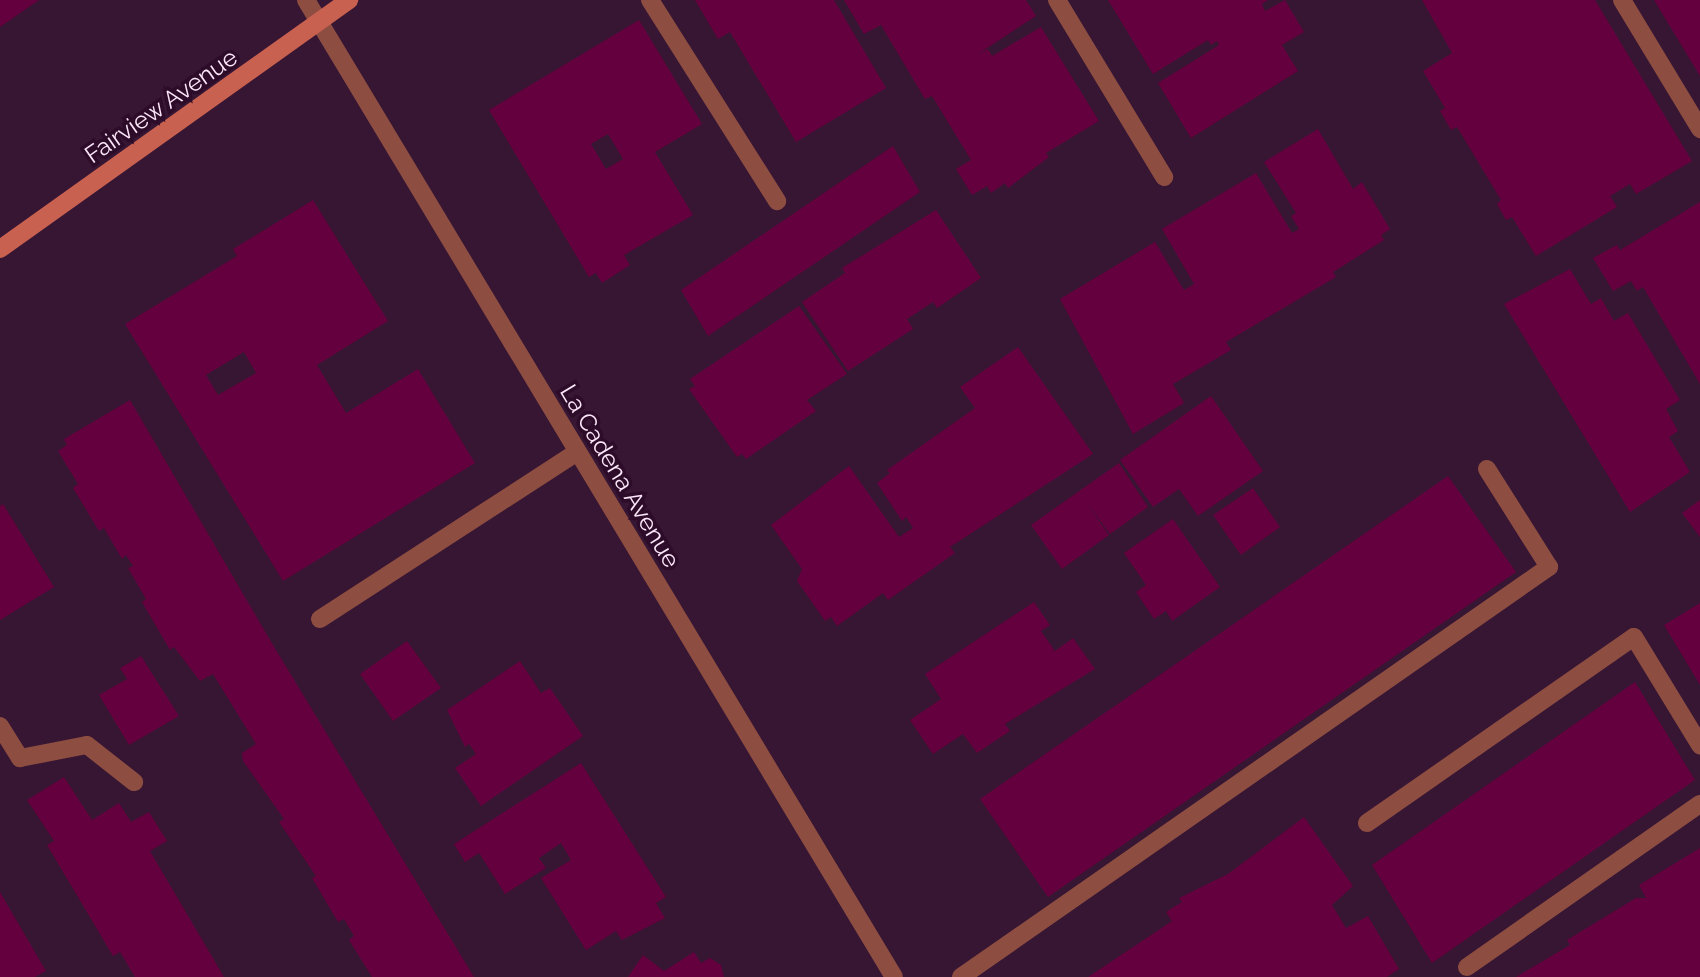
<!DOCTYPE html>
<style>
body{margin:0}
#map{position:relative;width:1700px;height:977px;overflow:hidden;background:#361633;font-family:Raleway,sans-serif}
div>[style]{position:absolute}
.building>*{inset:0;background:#65003e}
.lane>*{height:18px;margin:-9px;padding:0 9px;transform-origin:9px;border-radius:9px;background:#8e4d41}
.street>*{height:18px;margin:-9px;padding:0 9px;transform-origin:9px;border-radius:9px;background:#8e4d41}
.secondary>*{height:18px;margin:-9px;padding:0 9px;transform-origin:9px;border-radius:9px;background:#c96150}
span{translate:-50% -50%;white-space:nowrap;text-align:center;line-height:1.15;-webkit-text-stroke:7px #2c0c29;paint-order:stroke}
.street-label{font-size:24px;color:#fce6f9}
</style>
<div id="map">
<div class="building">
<i style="clip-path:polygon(0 0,39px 0,0 27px)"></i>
<i style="clip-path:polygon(695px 0,834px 0,886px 88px,796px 142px,730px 32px,718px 39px)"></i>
<i style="clip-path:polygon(844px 0,1026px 0,1036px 16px,978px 54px,988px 49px,992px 56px,1041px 27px,1099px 121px,1046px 153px,1049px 157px,1008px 188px,1005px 183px,991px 193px,987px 186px,972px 195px,956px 169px,971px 160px,932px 96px,925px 99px,881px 25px,864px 34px)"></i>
<i style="clip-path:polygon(1108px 0,1268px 0,1262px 4px,1265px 11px,1285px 0,1304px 32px,1282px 45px,1298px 71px,1191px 138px,1158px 83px,1219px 45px,1217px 41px,1211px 45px,1208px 40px,1153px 74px)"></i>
<i style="clip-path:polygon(1422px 0,1595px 0,1692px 161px,1636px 194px,1630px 184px,1610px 196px,1617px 207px,1536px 256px,1512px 217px,1506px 220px,1497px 204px,1501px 200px,1457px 127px,1451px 130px,1440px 111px,1445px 108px,1423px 71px,1452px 53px)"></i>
<i style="clip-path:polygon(1654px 0,1700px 0,1700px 76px)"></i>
<i style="clip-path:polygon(evenodd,639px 20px,702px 124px,655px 152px,693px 215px,624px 255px,630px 265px,602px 283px,596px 273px,589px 277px,489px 110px,639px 20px,608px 134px,623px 159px,606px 169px,591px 144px,608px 134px)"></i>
<i style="clip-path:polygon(1318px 129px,1353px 189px,1362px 182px,1390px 229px,1381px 235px,1384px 240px,1333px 272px,1336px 277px,1226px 342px,1231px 350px,1173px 384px,1184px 403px,1133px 434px,1060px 299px,1155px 242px,1184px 290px,1194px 284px,1162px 229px,1256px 173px,1292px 233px,1299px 229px,1291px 216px,1296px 213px,1264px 162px)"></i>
<i style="clip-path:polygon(893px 146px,920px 192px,708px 336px,681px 290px)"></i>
<i style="clip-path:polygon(evenodd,313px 200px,388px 321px,317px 365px,346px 413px,418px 369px,475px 463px,283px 581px,125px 324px,237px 256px,233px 249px,313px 200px,244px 352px,256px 373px,218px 395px,206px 375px,244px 352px)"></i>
<i style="clip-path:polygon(1700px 202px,1700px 384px,1643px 287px,1637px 291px,1631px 281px,1613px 291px,1593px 258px,1617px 245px,1620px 250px)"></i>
<i style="clip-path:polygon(936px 210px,981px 278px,937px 308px,933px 302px,907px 319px,913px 329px,848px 371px,802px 302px,845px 273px,842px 268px)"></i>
<i style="clip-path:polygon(1570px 269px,1591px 304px,1601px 298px,1614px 321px,1628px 313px,1680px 400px,1666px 409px,1678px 431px,1669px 437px,1690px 472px,1630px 512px,1504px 304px)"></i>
<i style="clip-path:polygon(799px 306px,847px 374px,807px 400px,816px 411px,746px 459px,742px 454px,737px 457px,689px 389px,695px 386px,690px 379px)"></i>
<i style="clip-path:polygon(1018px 347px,1093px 454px,950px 547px,955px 553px,888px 600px,883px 593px,837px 626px,831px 617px,825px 621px,797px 581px,802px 569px,771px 525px,849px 466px,899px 537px,913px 528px,906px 517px,902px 521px,877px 483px,890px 473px,887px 470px,975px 408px,960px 387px)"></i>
<i style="clip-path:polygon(1211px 396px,1263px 471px,1198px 516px,1179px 489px,1153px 507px,1120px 460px)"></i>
<i style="clip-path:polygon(130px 400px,270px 640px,474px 977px,372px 977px,349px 940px,354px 936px,344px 919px,338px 922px,312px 878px,316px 876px,279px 822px,284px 819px,243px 761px,242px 753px,256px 744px,213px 674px,200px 681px,174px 647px,170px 650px,142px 602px,146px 599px,128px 568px,133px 566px,126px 555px,122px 559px,104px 528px,99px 531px,73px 488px,78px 484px,58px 451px,67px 445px,64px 439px)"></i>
<i style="clip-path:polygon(1119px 463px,1148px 507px,1110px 534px,1086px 502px,1109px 535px,1062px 569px,1031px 525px)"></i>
<i style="clip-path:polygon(1448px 476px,1516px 572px,1048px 897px,980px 799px)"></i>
<i style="clip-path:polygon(1253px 488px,1280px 527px,1241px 555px,1213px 515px)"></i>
<i style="clip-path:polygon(1700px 500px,1700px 537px,1682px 513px)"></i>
<i style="clip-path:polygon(3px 504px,54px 587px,0 620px,0 506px)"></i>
<i style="clip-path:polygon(1173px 519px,1220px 587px,1172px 621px,1166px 611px,1154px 619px,1136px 592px,1146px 585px,1124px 553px)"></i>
<i style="clip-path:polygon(1034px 602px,1050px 625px,1041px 631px,1055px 651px,1073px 638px,1095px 669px,1005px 724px,1010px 731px,977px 753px,963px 734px,933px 754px,910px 720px,941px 699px,925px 674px)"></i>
<i style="clip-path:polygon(1700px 603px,1700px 685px,1664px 625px)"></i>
<i style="clip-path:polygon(407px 641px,441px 688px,393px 721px,360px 674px)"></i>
<i style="clip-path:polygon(141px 656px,179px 716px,129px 745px,99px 695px,127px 679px,120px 668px)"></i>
<i style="clip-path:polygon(520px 661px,541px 693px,550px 688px,583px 736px,481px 806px,455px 768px,476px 754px,469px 744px,465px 747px,447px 710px)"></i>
<i style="clip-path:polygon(1635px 682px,1695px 780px,1432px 963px,1372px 865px)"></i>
<i style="clip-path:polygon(581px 763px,666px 897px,656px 903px,665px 918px,622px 940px,616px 931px,586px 950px,541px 878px,571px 860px,561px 843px,539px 858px,546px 868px,505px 894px,479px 853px,465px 862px,454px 844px)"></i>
<i style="clip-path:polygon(64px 777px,92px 820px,119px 803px,131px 822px,149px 812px,167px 841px,150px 851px,224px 977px,135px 977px,120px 952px,113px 956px,47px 845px,54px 841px,27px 800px)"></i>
<i style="clip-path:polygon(1304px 817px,1353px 886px,1332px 905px,1346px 928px,1368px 916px,1399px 969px,1387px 977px,1088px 977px,1172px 921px,1166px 912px,1182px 902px,1179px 898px,1228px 874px)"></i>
<i style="clip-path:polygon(1700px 848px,1700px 977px,1516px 977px,1570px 945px,1567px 940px,1636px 898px,1646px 898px,1639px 885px)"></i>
<i style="clip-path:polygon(0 892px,46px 971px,35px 977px,0 977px)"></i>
<i style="clip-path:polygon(694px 952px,701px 963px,710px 958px,721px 965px,724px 977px,628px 977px,643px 955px,664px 971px)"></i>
</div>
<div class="lane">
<i style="left:650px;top:0;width:238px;rotate:57.7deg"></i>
<i style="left:1057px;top:0;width:207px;rotate:58.8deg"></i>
<i style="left:1622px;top:0;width:151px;rotate:58.8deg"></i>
<i style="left:320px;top:619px;width:306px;rotate:-33deg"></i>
<i style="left:0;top:726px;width:38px;rotate:58deg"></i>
<i style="left:20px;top:758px;width:68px;rotate:-11deg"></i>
<i style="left:87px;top:745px;width:60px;rotate:38.2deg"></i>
<i style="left:1367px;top:823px;width:325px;rotate:-34.9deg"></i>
<i style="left:1634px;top:637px;width:127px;rotate:58.6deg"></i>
<i style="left:1467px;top:967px;width:284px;rotate:-35deg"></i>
<i style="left:961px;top:977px;width:717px;rotate:-34.89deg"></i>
<i style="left:1549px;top:567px;width:116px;rotate:-122.3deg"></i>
</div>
<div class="street">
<i style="left:306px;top:0;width:1140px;rotate:58.96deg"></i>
</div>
<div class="secondary">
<i style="left:0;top:249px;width:429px;rotate:-35.5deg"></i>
</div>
<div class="street-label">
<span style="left:161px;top:106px;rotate:-35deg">Fairview Avenue</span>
<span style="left:620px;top:476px;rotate:59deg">La Cadena Avenue</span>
</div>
</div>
